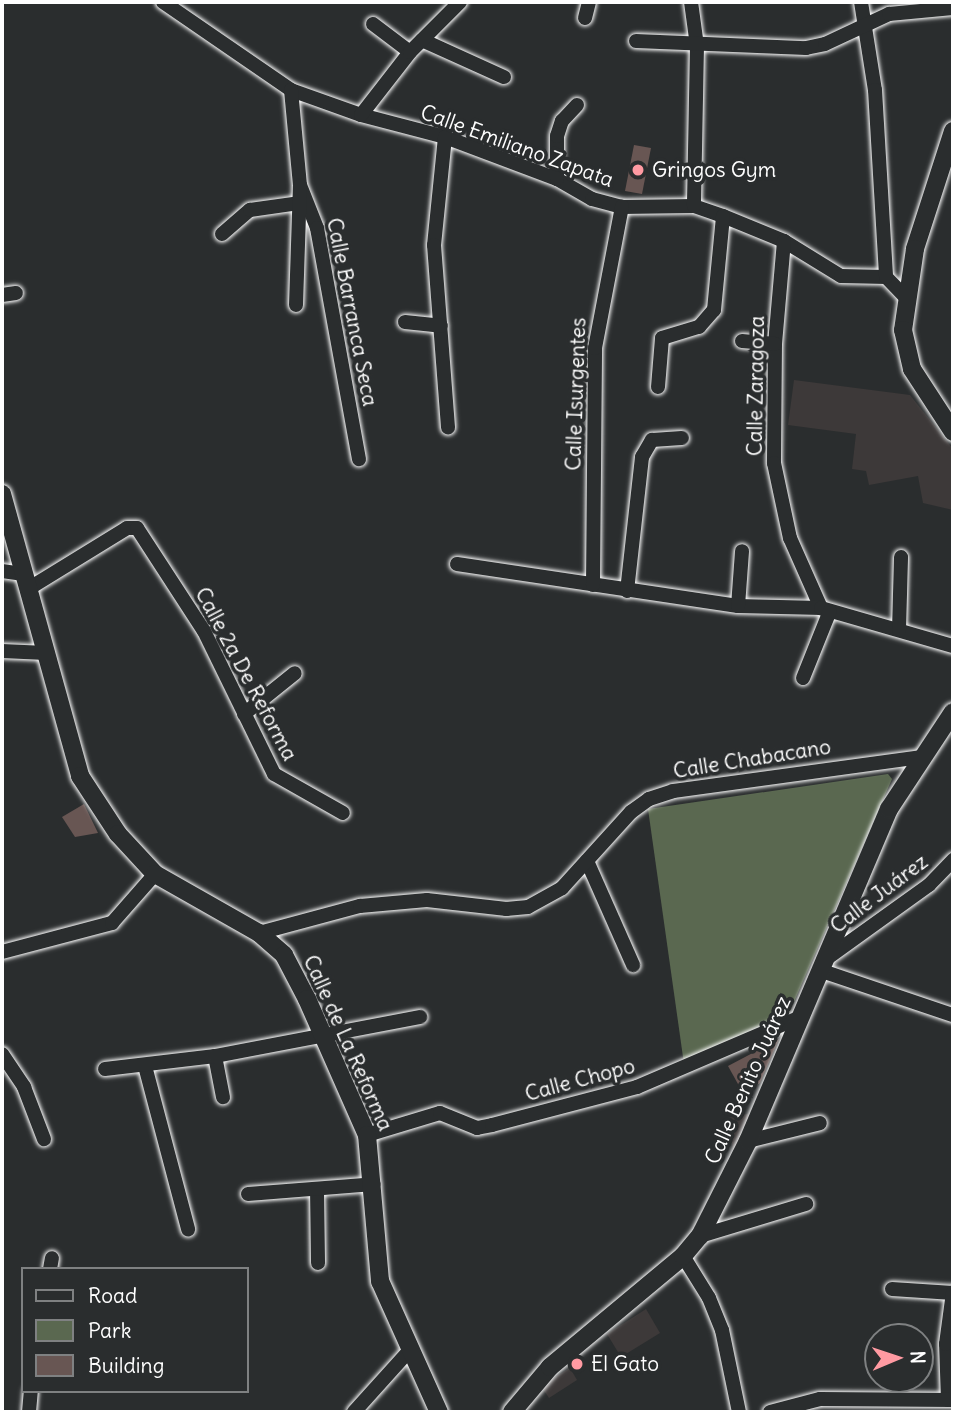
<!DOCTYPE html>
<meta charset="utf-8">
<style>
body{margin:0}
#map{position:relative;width:955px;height:1414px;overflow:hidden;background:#2a2d2e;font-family:Delius,sans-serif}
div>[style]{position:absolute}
.built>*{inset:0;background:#3d3939}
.green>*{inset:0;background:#5a6850}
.building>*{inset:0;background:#685653}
.roads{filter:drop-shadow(0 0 2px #fff) drop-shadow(0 0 2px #fff)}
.minor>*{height:14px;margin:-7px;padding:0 7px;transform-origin:7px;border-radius:7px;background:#2a2d2e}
.tertiary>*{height:18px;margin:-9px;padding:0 9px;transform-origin:9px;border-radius:9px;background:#2a2d2e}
.dots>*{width:19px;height:19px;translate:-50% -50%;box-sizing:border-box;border:4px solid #2a2d2e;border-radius:50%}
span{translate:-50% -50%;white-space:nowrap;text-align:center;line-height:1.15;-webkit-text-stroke:7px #2a2d2e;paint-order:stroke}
.street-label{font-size:21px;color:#fff}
.poi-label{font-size:21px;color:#fff}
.left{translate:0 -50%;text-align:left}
.frame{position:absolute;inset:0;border:4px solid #fff;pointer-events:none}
.legend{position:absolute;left:21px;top:1267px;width:228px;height:126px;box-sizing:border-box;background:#2a2d2e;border:2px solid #7f8182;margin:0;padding:9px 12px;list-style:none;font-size:21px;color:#fff}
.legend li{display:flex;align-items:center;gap:14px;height:35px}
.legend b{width:35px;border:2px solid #7f8182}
.north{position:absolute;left:864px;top:1323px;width:70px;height:70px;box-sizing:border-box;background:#2a2d2e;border:2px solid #7f8182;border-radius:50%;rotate:88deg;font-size:19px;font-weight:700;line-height:28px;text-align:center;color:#fff}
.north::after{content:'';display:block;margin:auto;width:24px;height:32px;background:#ff9aa2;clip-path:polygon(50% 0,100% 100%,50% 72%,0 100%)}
</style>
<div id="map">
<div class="built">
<i style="clip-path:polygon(794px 380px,910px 395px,953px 449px,953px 510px,923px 503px,918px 476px,869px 485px,866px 471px,852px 469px,856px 434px,788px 425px)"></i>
<i style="clip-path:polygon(752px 1113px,734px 1153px,727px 1118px)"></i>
<i style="clip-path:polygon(646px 1309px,660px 1333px,621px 1357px,607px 1334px)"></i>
<i style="clip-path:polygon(570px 1368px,577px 1380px,549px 1398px,541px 1386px)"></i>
</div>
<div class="green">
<i style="clip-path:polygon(888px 774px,892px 779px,786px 1020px,684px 1064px,648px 809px)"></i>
</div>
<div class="building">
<i style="clip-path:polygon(634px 145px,651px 148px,642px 194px,625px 191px)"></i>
<i style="clip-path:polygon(84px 804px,98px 833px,75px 837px,62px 817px)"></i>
<i style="clip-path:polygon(779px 1039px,760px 1083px,743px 1093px,728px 1066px)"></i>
</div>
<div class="roads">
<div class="minor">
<i style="left:163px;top:2px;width:155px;rotate:34.5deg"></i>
<i style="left:291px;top:90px;width:74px;rotate:19.7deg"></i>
<i style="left:361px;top:115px;width:87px;rotate:14.7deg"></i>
<i style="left:445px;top:137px;width:120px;rotate:20.6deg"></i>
<i style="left:557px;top:179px;width:40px;rotate:29.7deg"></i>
<i style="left:592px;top:199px;width:31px;rotate:15deg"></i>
<i style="left:622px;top:207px;width:72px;rotate:-0.8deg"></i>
<i style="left:694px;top:206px;width:31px;rotate:19deg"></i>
<i style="left:723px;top:216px;width:66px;rotate:22.3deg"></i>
<i style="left:784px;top:241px;width:67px;rotate:31.6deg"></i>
<i style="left:841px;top:276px;width:45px;rotate:1.3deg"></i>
<i style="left:886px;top:277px;width:28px;rotate:46deg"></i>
<i style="left:691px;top:2px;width:44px;rotate:82.2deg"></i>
<i style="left:697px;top:46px;width:160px;rotate:91.1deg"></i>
<i style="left:861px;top:2px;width:89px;rotate:81deg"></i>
<i style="left:875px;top:90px;width:187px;rotate:86.6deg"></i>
<i style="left:585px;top:18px;width:16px;rotate:-76deg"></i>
<i style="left:373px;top:24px;width:46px;rotate:37.1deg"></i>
<i style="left:422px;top:40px;width:90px;rotate:24.3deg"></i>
<i style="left:636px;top:41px;width:170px;rotate:2.4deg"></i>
<i style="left:806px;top:48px;width:19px;rotate:-12deg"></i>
<i style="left:825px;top:44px;width:71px;rotate:-25.1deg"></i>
<i style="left:889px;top:14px;width:64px;rotate:-5.4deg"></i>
<i style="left:291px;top:90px;width:95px;rotate:84.6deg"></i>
<i style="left:300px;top:185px;width:46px;rotate:68.4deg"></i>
<i style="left:317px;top:228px;width:235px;rotate:79.7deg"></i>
<i style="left:361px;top:115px;width:80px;rotate:-52.1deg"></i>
<i style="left:410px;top:52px;width:71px;rotate:-45deg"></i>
<i style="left:445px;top:137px;width:109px;rotate:95.8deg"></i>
<i style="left:434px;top:245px;width:183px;rotate:85.6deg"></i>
<i style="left:557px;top:179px;width:43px;rotate:-90deg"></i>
<i style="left:557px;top:136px;width:16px;rotate:-72deg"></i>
<i style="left:562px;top:121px;width:22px;rotate:-47deg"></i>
<i style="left:222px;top:234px;width:37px;rotate:-41deg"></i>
<i style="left:250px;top:210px;width:49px;rotate:-8.1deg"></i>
<i style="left:784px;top:241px;width:103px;rotate:95deg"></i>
<i style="left:775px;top:344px;width:119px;rotate:90.5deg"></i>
<i style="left:774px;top:463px;width:77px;rotate:78deg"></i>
<i style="left:790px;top:538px;width:77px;rotate:66.1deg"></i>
<i style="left:2px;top:295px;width:14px;rotate:-8deg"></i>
<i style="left:296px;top:305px;width:119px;rotate:-88.1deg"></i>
<i style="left:405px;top:322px;width:36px;rotate:6deg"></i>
<i style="left:742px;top:341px;width:33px;rotate:5deg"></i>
<i style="left:658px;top:387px;width:49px;rotate:-85.3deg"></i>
<i style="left:662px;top:338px;width:39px;rotate:-17deg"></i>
<i style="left:699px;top:327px;width:23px;rotate:-49deg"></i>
<i style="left:714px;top:310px;width:94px;rotate:-84.5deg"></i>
<i style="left:457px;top:564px;width:284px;rotate:8.5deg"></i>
<i style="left:738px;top:606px;width:83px;rotate:1.4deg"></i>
<i style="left:821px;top:608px;width:137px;rotate:16.1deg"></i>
<i style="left:2px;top:571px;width:22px;rotate:8deg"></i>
<i style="left:593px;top:585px;width:237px;rotate:-89.5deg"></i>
<i style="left:595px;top:348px;width:144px;rotate:-79.2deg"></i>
<i style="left:28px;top:589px;width:116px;rotate:-31.6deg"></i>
<i style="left:127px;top:528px;width:10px"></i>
<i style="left:137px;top:528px;width:123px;rotate:57deg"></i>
<i style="left:204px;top:631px;width:159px;rotate:63.9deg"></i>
<i style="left:274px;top:774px;width:79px;rotate:29.5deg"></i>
<i style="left:627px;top:591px;width:135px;rotate:-83.6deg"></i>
<i style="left:642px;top:457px;width:20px;rotate:-60deg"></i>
<i style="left:652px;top:440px;width:30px;rotate:-4deg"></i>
<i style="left:738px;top:606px;width:55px;rotate:-85.8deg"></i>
<i style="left:899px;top:630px;width:73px;rotate:-88.4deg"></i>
<i style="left:2px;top:651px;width:44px;rotate:2.6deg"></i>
<i style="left:803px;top:678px;width:72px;rotate:-68.1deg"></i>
<i style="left:244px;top:714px;width:65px;rotate:-38.8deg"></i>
<i style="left:587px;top:861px;width:114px;rotate:66.1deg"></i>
<i style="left:259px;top:933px;width:105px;rotate:-15deg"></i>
<i style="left:360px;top:906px;width:67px;rotate:-5.1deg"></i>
<i style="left:427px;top:900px;width:80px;rotate:6.5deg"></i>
<i style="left:506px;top:909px;width:22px;rotate:-5deg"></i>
<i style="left:528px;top:907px;width:39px;rotate:-29deg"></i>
<i style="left:562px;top:888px;width:103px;rotate:-47.8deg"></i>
<i style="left:631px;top:812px;width:22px;rotate:-36deg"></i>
<i style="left:649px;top:799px;width:25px;rotate:-18deg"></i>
<i style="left:673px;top:791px;width:250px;rotate:-7.8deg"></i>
<i style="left:2px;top:952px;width:114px;rotate:-14.8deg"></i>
<i style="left:112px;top:923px;width:65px;rotate:-48.7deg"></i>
<i style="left:826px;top:959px;width:127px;rotate:-35.7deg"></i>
<i style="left:929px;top:885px;width:35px;rotate:-46deg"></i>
<i style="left:822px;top:971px;width:138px;rotate:18.6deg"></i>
<i style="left:2px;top:1054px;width:40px;rotate:56deg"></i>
<i style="left:24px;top:1087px;width:56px;rotate:69deg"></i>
<i style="left:215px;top:1056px;width:42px;rotate:79deg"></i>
<i style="left:145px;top:1066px;width:169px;rotate:75.2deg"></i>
<i style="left:105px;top:1069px;width:111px;rotate:-6.7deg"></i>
<i style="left:215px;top:1056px;width:209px;rotate:-10.8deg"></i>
<i style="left:367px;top:1135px;width:76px;rotate:-16.8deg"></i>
<i style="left:440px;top:1113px;width:40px;rotate:22deg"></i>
<i style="left:477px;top:1128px;width:15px;rotate:-11deg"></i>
<i style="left:492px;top:1125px;width:150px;rotate:-14.7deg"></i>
<i style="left:637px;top:1087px;width:175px;rotate:-23.2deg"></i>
<i style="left:748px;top:1141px;width:74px;rotate:-14deg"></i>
<i style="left:317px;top:1189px;width:74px;rotate:89.2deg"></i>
<i style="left:248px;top:1194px;width:126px;rotate:-4.5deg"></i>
<i style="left:700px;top:1236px;width:111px;rotate:-16.8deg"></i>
<i style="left:683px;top:1256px;width:49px;rotate:58.2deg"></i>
<i style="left:709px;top:1298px;width:35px;rotate:68deg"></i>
<i style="left:722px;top:1330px;width:84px;rotate:78.3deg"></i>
<i style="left:50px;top:1269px;width:11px;rotate:-80deg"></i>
<i style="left:892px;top:1289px;width:61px;rotate:3.8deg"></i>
<i style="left:948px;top:1400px;width:56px;rotate:-92deg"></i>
<i style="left:946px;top:1344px;width:52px;rotate:-82.3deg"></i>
<i style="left:29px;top:1412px;width:21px;rotate:-85deg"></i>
<i style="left:354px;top:1412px;width:82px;rotate:-48deg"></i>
<i style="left:770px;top:1412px;width:52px;rotate:-14.6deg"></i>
<i style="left:820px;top:1399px;width:133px;rotate:0.4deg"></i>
</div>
<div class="tertiary">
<i style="left:953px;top:131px;width:124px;rotate:107.9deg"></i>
<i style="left:915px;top:249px;width:82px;rotate:98.4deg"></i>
<i style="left:903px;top:330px;width:40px;rotate:77deg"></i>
<i style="left:912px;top:369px;width:75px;rotate:56.9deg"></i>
<i style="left:2px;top:494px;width:293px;rotate:74.5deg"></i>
<i style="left:80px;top:776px;width:69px;rotate:56.8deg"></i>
<i style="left:118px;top:834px;width:54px;rotate:47.2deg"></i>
<i style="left:155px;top:874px;width:120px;rotate:29.6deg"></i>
<i style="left:259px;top:933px;width:33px;rotate:41deg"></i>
<i style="left:284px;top:955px;width:50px;rotate:62.4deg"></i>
<i style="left:307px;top:999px;width:149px;rotate:66.2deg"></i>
<i style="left:367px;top:1135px;width:147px;rotate:84.9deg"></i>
<i style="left:380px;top:1281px;width:144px;rotate:65.8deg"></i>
<i style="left:512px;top:1412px;width:59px;rotate:-49.8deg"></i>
<i style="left:550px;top:1367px;width:173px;rotate:-39.8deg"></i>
<i style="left:683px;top:1256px;width:26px;rotate:-50deg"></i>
<i style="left:700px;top:1236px;width:106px;rotate:-63.2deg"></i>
<i style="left:748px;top:1141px;width:361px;rotate:-67deg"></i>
<i style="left:889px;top:809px;width:116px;rotate:-56.6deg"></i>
</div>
</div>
<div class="dots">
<i style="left:638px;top:170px;background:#ff9aa2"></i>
<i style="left:577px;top:1364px;background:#ff9aa2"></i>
</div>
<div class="street-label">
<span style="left:517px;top:146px;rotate:20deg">Calle Emiliano Zapata</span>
<span style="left:352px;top:312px;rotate:79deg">Calle Barranca Seca</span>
<span style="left:756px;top:386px;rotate:-89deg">Calle Zaragoza</span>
<span style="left:576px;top:394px;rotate:-88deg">Calle Isurgentes</span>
<span style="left:246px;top:674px;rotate:62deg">Calle 2a De Reforma</span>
<span style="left:752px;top:759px;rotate:-9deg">Calle Chabacano</span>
<span style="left:879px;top:894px;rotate:-37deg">Calle Juárez</span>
<span style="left:348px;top:1043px;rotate:66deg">Calle de La Reforma</span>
<span style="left:580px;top:1080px;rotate:-15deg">Calle Chopo</span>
<span style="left:748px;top:1080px;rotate:-66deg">Calle Benito Juárez</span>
</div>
<div class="poi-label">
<span class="left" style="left:652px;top:170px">Gringos Gym</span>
<span class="left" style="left:591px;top:1364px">El Gato</span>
</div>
<div class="frame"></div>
<ul class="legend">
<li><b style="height:9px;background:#2a2d2e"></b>Road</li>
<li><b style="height:19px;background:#5a6850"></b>Park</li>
<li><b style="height:19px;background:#685653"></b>Building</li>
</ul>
<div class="north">N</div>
</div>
